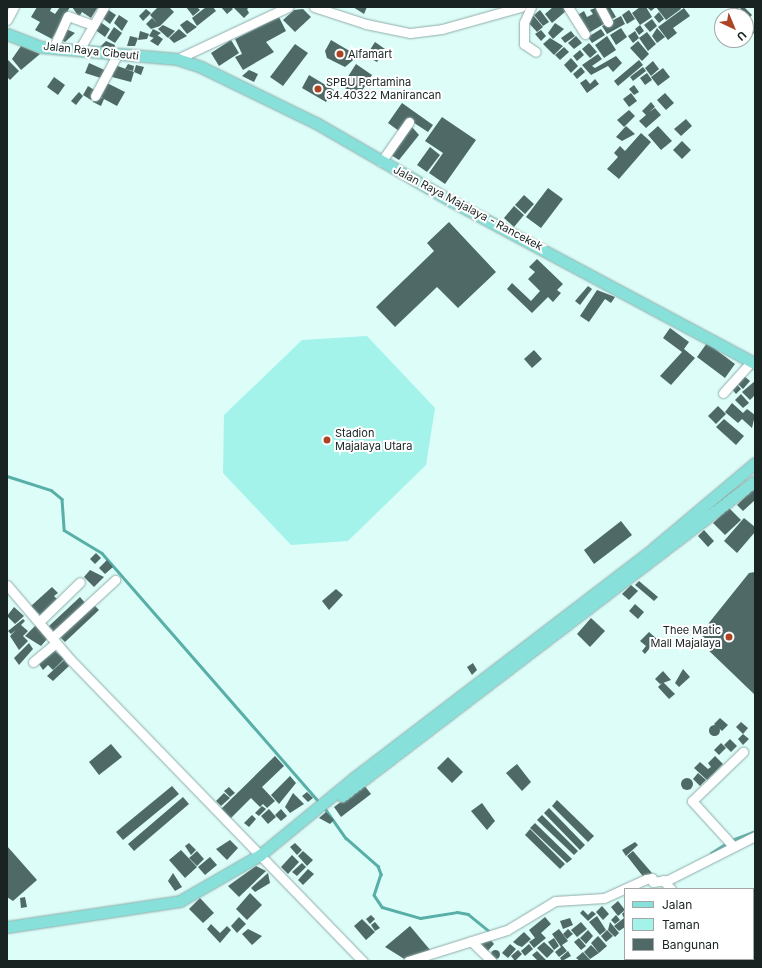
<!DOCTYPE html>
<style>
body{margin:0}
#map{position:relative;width:762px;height:968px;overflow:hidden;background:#ddfdf9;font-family:Inter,sans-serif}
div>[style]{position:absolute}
.green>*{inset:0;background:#a3f3ea}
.stream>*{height:2.5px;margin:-1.25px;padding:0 1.25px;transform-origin:1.25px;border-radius:1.25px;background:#58afa7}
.building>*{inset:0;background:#4e6966}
.round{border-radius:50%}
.roads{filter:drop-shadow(0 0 1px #8faca9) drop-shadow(0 0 1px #8faca9)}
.minor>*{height:9px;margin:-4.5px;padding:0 4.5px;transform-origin:4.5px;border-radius:4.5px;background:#fff}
.major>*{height:11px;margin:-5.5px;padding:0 5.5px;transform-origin:5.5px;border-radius:5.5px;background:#88e0da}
.dots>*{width:11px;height:11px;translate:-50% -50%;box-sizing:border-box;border:2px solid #fff;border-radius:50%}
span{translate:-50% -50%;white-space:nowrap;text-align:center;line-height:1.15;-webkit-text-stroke:4px #fff;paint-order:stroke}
.street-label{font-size:11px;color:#182322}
.poi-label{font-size:11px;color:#182322}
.left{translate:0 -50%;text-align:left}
.right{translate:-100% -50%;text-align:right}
.frame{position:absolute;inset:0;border:8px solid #182322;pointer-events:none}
.legend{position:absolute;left:624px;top:888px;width:130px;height:72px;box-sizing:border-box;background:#fff;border:1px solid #a3a7a7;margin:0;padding:5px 7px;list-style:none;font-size:12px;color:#182322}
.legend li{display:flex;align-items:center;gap:8px;height:20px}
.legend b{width:20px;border:1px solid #a3a7a7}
.north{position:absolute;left:714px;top:8px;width:40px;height:40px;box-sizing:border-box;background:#fff;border:1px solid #a3a7a7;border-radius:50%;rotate:136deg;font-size:11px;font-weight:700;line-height:16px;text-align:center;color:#182322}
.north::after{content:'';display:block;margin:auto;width:14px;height:18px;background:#ac4424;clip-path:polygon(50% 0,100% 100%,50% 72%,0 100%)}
</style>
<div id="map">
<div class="green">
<i style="clip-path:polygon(367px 336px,435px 408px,426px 465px,348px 541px,291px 545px,223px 473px,224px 415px,302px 340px)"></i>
</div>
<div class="stream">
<i style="left:7px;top:476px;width:46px;rotate:17.7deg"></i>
<i style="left:51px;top:490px;width:14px;rotate:39deg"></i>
<i style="left:62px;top:499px;width:31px;rotate:86deg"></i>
<i style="left:64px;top:530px;width:44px;rotate:31.2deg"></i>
<i style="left:102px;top:553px;width:330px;rotate:48.9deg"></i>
<i style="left:324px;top:807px;width:38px;rotate:55deg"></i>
<i style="left:346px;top:838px;width:43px;rotate:41.2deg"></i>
<i style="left:378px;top:866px;width:9px;rotate:69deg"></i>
<i style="left:381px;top:874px;width:22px;rotate:108deg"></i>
<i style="left:374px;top:895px;width:14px;rotate:56deg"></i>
<i style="left:382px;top:907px;width:40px;rotate:16deg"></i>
<i style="left:420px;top:918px;width:37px;rotate:-9deg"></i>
<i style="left:457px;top:912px;width:11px;rotate:10deg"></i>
<i style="left:468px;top:914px;width:28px;rotate:39deg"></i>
<i style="left:732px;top:840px;width:25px;rotate:-21deg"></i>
<i style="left:711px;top:853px;width:19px;rotate:-32deg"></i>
</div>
<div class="building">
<i style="clip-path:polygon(37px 7px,52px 7px,50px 11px,55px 14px,60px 7px,70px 7px,52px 39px,35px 30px,40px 22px,31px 17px)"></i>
<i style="clip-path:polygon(72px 7px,98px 7px,91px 18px,82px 12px,79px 17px)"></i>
<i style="clip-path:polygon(158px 7px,169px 7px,174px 12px,160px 26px,151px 29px,146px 24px,152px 18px,157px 23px,150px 15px)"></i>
<i style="clip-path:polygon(186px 7px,197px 7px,200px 10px,193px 16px)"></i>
<i style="clip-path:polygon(206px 7px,213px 7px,216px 11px,197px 26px,192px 18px)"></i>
<i style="clip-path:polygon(221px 7px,231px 7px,233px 9px,227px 14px)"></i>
<i style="clip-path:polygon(233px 7px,250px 7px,247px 9px,249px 13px,244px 18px)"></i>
<i style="clip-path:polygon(353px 7px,367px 7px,364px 14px)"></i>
<i style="clip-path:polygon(553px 7px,563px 7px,566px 11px,552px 23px,545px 14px)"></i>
<i style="clip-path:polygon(598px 7px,607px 22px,587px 34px,576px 16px,584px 11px,587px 17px,593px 14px,590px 10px)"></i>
<i style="clip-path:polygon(602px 7px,610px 7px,616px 17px,610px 20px)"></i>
<i style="clip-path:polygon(640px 7px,646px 7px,652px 17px,640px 25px,632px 13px)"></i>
<i style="clip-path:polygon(647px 7px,680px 7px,681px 9px,666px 20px,656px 7px,651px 11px)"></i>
<i style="clip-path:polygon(734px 7px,737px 7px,744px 14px,731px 16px,728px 12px)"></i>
<i style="clip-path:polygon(739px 7px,744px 7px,752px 15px,749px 18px)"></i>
<i style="clip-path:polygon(684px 8px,690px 16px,673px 28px,677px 33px,668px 40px,658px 27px)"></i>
<i style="clip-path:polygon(107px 9px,116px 15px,110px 24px,101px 17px)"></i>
<i style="clip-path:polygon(146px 9px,151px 13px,143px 21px,139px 16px)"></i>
<i style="clip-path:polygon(303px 9px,311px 17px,295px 32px,283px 20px,294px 10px)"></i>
<i style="clip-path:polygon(540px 10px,549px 22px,543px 26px,534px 15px)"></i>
<i style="clip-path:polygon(629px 10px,635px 19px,627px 24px,622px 15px)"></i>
<i style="clip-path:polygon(659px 12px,664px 19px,659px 23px,654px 17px)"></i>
<i style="clip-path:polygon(119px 15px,128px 21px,122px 31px,114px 23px)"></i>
<i style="clip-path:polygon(533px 15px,543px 27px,537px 32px,526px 20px)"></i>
<i style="clip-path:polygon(621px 16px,625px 24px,607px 34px,602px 26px)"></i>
<i style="clip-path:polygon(279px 17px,286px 31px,266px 42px,274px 52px,243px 70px,235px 57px,242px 54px,235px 39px)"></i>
<i style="clip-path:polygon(652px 19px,657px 26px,650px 32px,644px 25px)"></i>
<i style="clip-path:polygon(187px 20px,197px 27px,187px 34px,180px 25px)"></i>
<i style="clip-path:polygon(99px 21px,110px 29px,105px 37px,94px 29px)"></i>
<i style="clip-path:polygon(555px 23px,564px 29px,553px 39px,548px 33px)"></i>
<i style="clip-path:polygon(747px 24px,755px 32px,746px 41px,746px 25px)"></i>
<i style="clip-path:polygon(163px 25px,175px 31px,168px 38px,158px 29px)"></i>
<i style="clip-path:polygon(640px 25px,644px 31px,639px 35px,635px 29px)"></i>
<i style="clip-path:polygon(114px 27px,122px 33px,115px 43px,107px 38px)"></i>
<i style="clip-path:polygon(64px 28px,75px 33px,65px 42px,59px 39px)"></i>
<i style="clip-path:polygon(621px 28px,627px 37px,616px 45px,610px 35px)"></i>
<i style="clip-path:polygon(657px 28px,665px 37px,657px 43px,652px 36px)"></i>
<i style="clip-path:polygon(153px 29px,161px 33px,154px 38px,149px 36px)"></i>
<i style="clip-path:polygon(179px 29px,187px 36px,174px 43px,169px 38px)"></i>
<i style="clip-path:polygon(601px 29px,605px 35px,592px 43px,588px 37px)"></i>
<i style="clip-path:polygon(541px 30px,546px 36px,541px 41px,535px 34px)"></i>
<i style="clip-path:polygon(140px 31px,149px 34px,147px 39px,138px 40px)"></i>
<i style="clip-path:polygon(571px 31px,575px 36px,565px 43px,561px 38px)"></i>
<i style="clip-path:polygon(635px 31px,639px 38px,647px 32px,656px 44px,648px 51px,639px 38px,633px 43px,628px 36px)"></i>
<i style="clip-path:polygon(157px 35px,163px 39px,158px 46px,150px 41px)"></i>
<i style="clip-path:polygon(130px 36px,138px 38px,135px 46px,127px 46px)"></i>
<i style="clip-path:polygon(576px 36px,582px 43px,574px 49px,568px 43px)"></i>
<i style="clip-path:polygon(607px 36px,616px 50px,604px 58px,595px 45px)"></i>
<i style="clip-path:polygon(550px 38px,563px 46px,554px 55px,543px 44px)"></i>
<i style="clip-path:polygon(231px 40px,239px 53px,219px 66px,211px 53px)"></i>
<i style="clip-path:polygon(331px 40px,358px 56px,345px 67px,327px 58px,325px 51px)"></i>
<i style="clip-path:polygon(106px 41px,115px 45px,114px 49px,100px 47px)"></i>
<i style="clip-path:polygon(638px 41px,649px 54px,642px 61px,630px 48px)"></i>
<i style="clip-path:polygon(375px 42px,385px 49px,377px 62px,366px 56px)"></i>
<i style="clip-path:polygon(589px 43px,597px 52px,590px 58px,582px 49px)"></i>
<i style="clip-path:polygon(295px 44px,308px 53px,283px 86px,270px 77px)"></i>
<i style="clip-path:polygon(21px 46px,40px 54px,21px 70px,12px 59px)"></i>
<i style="clip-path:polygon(564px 47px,569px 52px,560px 60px,555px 55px)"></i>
<i style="clip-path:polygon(580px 50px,584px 55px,577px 61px,573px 56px)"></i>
<i style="clip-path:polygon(598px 54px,602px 59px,592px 66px,595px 68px,616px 56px,622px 63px,613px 72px,608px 66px,591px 75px,582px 65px)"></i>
<i style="clip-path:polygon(571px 58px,578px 66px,571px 73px,564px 65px)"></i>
<i style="clip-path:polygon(7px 59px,19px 71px,10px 80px,7px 77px)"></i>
<i style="clip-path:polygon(639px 60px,643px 65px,618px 86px,614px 81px)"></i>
<i style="clip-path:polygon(653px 61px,659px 69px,651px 76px,645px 68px)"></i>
<i style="clip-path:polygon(89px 63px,109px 72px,104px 79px,85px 73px)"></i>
<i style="clip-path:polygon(128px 64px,134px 66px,133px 71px,125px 69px)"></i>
<i style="clip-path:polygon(356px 64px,372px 75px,358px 97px,342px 86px)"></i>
<i style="clip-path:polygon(115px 65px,134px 72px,131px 82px,112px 77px)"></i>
<i style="clip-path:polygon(136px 65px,144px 67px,141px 75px,134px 72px)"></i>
<i style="clip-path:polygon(581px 67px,585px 72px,577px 79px,573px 74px)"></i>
<i style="clip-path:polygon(643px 67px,646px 71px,633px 81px,630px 77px)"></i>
<i style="clip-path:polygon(663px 68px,670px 77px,658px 86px,651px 77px)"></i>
<i style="clip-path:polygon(249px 70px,258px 74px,254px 82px,242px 76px)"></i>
<i style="clip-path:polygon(647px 73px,652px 80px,645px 85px,640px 78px)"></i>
<i style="clip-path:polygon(309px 75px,334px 90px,326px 102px,302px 88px)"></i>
<i style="clip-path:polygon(54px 77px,65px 85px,58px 95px,47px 87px)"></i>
<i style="clip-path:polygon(586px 79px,590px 84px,595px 79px,599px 84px,587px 93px,580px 83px)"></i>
<i style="clip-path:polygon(107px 83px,125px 92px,117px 106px,104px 99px,101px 106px,93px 102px,97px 95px,104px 99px,100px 96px)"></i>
<i style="clip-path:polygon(634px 85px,639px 92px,634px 95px,629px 89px)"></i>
<i style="clip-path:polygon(88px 86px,96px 91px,91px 100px,83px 95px)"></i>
<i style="clip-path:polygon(79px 92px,83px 96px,76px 105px,71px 101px)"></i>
<i style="clip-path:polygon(631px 93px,637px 101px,629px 107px,623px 99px)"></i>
<i style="clip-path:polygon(665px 93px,674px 103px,666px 110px,657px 100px)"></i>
<i style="clip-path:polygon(651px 102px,655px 107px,649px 112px,655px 108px,661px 115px,646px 128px,639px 121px,646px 115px,642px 111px)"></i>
<i style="clip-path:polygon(402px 103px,433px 125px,428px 132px,408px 119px,399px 131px,388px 123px)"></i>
<i style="clip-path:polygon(629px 110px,635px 116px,624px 127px,617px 120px)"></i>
<i style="clip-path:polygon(442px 117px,476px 140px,445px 184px,429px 173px,443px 153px,425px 141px)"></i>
<i style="clip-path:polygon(686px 119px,692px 126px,681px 136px,674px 129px)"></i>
<i style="clip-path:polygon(626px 126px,635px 134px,622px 141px,616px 137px)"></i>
<i style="clip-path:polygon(658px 126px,672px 141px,661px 150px,648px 135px)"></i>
<i style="clip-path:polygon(412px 127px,419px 135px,399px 160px,391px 155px)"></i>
<i style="clip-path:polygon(641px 133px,651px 142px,619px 179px,607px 169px,618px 157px,614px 153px,620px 146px,625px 151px)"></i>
<i style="clip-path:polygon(682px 141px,691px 150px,682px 159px,673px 150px)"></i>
<i style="clip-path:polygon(430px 147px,440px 155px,427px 172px,417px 165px)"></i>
<i style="clip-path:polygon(548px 188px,563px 199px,541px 228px,526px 217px)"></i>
<i style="clip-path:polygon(524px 195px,534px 204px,525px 214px,515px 205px)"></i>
<i style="clip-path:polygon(514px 206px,524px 215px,514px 227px,504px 218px)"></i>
<i style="clip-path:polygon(449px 222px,496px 272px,458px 308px,437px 287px,395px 327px,376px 307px,434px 251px,427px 243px)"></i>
<i style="clip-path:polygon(537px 259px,563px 284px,557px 290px,561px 293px,553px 302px,548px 297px,532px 313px,507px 289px,512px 283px,531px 301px,540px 291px,528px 279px,535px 272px,529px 267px)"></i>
<i style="clip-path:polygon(588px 286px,592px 289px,580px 305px,575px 301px)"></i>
<i style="clip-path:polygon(597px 290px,615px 297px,611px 303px,605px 299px,589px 322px,580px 316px)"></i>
<i style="clip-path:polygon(670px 328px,689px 342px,684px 349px,695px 358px,671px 385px,660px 376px,682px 352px,663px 338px)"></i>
<i style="clip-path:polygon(707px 343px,735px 364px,725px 378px,697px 357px)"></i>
<i style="clip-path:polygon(534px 350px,542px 359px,532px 368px,524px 359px)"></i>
<i style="clip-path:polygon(744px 376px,750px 381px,743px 389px,737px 383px)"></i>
<i style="clip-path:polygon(755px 381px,755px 395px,750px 400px,742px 392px)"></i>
<i style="clip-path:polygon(736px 383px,741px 389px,736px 394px,731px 388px)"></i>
<i style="clip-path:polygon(741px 394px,749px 403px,743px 408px,735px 400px)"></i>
<i style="clip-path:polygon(732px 403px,743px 413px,747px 409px,755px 415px,752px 428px,742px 419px,738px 423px,725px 412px)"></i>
<i style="clip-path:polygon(718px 406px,726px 414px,716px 424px,708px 416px)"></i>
<i style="clip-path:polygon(724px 419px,744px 436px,736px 445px,716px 427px)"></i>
<i style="clip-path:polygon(755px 487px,755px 500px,743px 511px,737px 505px)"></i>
<i style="clip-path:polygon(729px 508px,741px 520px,725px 535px,713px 523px)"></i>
<i style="clip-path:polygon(744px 518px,755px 527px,755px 532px,737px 553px,724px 541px)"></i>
<i style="clip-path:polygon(621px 521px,632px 535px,594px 564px,584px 550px)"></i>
<i style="clip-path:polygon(704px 530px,714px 541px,708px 547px,698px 536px)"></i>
<i style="clip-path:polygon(96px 553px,101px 558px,95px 564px,90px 559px)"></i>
<i style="clip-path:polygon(107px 560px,113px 567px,105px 574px,99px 568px)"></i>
<i style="clip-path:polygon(90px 570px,104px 577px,94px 587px,84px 577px)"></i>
<i style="clip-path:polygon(755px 572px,755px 695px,704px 646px,707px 640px,700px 634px,749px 573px)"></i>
<i style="clip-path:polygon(639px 581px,658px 597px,654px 601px,635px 585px)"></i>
<i style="clip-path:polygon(631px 585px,638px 591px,629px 600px,622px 594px)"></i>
<i style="clip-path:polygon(52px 587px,58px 593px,54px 596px,57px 599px,40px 615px,31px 606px)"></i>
<i style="clip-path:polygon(336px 589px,343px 595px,329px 610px,322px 601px)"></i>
<i style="clip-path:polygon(80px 597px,86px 604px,55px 633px,49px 626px)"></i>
<i style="clip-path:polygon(93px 604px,99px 610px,65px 642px,59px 636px)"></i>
<i style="clip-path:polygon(635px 604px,644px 612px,638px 619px,629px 611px)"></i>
<i style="clip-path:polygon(14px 607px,24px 616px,15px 624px,7px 616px)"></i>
<i style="clip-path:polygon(591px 618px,605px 631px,590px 647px,577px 634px)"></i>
<i style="clip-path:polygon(23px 619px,25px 621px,21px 625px,28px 631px,19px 640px,23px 636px,28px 641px,19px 650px,10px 636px,16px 630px,11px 634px,8px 631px)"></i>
<i style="clip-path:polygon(36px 625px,47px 639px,41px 646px,25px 636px)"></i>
<i style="clip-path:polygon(649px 632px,657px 639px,645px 654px,642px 651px,646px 646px,640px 641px)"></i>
<i style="clip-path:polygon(29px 643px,33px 649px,19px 665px,14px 658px)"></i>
<i style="clip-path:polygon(54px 650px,64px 659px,53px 670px,48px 665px,43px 670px,39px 664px)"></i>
<i style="clip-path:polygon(64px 660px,69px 666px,53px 681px,47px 676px)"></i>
<i style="clip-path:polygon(473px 663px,477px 670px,472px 675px,467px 667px)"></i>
<i style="clip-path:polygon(683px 669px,690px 677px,679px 687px,675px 683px)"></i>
<i style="clip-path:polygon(663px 671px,671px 680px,660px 684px,655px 679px)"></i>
<i style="clip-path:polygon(663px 682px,675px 694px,669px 699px,658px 687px)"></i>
<i style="clip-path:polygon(720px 718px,728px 725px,722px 731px,714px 724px)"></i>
<i style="clip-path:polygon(741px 722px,748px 728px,743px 734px,736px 727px)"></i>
<i class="round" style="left:708.5px;top:724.5px;width:11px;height:11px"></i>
<i style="clip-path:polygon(743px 734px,749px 739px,743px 745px,738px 739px)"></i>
<i style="clip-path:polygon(730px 739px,737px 746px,731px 752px,724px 745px)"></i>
<i style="clip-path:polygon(721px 743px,726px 748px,719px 755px,714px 750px)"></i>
<i style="clip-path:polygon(111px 744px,122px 757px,99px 775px,89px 762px)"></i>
<i style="clip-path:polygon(275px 756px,284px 766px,262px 787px,275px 801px,267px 808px,263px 804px,260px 807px,251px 798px,230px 819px,220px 810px)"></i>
<i style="clip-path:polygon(715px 756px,723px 764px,707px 780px,694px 768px,700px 762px,708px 769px,711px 767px,708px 763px)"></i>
<i style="clip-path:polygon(448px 757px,463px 772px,452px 783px,437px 768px)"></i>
<i style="clip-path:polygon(517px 764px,531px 782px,522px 791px,506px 773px)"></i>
<i style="clip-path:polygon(698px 773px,706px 780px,700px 786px,693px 779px)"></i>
<i style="clip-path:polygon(290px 776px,296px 783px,279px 804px,271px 795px)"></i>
<i class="round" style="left:681px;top:778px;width:12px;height:12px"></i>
<i style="clip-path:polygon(364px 785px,371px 794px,341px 817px,334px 807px)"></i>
<i style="clip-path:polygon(172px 786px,179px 794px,123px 840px,116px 832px)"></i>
<i style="clip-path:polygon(229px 787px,235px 793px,230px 797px,224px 791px)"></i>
<i style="clip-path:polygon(307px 792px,313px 798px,308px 802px,302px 796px)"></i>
<i style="clip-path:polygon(224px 793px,230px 798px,221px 806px,216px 801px)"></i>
<i style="clip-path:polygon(293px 793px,304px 804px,290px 813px,285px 807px)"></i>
<i style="clip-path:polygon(183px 797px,189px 804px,134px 851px,128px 844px)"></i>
<i style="clip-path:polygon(557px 800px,594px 836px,588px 842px,552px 806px)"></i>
<i style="clip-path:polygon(482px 803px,495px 821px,487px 830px,471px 811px)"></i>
<i style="clip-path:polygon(262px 806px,266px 809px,259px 816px,255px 813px)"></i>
<i style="clip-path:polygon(549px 808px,585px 845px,580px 850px,544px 813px)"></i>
<i style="clip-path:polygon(269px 809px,276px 817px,268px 824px,261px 816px)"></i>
<i style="clip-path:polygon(281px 809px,287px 816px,281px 821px,275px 815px)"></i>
<i style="clip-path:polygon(326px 812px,334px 820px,330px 824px,319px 818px)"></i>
<i style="clip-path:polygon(252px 815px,256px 819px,249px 827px,244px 823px)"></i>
<i style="clip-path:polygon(542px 815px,578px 851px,574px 855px,537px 820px)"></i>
<i style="clip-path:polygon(535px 823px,572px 859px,567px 863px,530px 828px)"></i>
<i style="clip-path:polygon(530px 829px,565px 864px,560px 869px,525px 835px)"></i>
<i style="clip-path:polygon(230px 840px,238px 848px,227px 860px,216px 849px)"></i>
<i style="clip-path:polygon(635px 842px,638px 845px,626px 856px,622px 850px)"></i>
<i style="clip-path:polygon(189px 843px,196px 850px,191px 855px,185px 846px)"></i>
<i style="clip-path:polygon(295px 843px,302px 850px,297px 855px,290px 847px)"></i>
<i style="clip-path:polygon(7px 846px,37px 880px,13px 901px,7px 897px)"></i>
<i style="clip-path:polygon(181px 850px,197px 867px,185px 878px,169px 860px)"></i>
<i style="clip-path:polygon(197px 851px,204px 859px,197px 866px,189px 858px)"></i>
<i style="clip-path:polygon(303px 851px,313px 860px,307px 866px,298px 856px)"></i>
<i style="clip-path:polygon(633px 851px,652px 873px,645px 879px,627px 856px)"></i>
<i style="clip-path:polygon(292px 855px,299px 862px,288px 874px,281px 867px)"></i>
<i style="clip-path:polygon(210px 857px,217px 865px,205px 875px,198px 867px)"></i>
<i style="clip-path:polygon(302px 863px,306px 867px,297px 876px,292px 872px)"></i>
<i style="clip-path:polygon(256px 866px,266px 871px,239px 897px,228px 886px)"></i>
<i style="clip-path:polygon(308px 869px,314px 874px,303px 885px,298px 880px)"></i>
<i style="clip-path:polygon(173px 873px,182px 887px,175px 891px,168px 881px)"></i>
<i style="clip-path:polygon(268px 873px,270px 883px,255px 892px,251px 888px)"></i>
<i style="clip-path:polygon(250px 893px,262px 905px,247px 920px,236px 909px)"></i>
<i style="clip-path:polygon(25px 897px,27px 907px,21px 908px,20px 898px)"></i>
<i style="clip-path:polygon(200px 898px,214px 913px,203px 923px,189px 909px)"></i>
<i style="clip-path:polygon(618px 901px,625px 910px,618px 916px,611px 907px)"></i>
<i style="clip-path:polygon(602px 906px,609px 914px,603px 920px,596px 912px)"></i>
<i style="clip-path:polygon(583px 910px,588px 915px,592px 911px,596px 914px,588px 921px,580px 913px)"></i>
<i style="clip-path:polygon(625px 911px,625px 927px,619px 931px,614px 926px,624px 918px,622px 914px)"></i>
<i style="clip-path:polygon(371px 915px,375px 919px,370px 924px,366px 919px)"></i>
<i style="clip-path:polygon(616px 915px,620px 920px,615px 924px,611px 920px)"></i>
<i style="clip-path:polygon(597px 916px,606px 930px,600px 935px,589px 922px)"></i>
<i style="clip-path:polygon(239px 917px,246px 924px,237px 933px,231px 926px)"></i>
<i style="clip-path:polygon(545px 917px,551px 924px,541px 933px,546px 938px,534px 948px,529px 942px,535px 938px,529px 930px)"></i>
<i style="clip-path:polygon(570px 918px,573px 925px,563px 929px,560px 921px)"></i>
<i style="clip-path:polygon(362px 919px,375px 932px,366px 940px,354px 926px)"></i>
<i style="clip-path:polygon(375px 922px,380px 928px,375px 931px,371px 925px)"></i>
<i style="clip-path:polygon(581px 922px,587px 929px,577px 937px,571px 930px)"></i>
<i style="clip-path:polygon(610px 922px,619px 933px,615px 937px,608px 930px)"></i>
<i style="clip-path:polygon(211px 924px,220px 933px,227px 926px,231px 930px,220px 943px,207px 929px)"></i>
<i style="clip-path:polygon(410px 926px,431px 951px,406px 960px,385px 947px)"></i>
<i style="clip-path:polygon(248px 929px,262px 936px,252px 945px,242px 934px)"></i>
<i style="clip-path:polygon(559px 929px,568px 941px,562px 945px,567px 951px,559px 957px,555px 952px,561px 947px,552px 934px)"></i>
<i style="clip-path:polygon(568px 929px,573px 934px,567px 939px,563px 934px)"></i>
<i style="clip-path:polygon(588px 930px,593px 936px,586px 944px,580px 938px)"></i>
<i style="clip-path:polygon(607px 930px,613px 936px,606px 942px,601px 936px)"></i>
<i style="clip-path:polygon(524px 932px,531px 939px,522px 947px,517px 945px,513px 942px)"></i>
<i style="clip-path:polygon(598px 936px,607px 946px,599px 953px,591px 943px)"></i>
<i style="clip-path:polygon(488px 937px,494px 944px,486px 953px,479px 946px)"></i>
<i style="clip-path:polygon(554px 938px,559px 946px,554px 950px,548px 942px)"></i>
<i style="clip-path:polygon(579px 938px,586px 946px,581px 950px,574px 942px)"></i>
<i style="clip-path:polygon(544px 942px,554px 951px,547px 958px,537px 948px)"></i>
<i style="clip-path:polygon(510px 944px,516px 949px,508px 958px,502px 953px)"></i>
<i style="clip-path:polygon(529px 944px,533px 949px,525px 956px,521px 951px)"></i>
<i style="clip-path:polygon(591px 945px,599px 953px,590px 959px,584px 952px)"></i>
<i class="round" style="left:490.5px;top:949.5px;width:9px;height:9px"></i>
<i style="clip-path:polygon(518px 950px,522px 954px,515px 961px,511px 956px)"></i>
<i style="clip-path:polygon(537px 951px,547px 961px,538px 961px,532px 955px)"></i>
<i style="clip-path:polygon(568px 951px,571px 956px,562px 961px,560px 958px)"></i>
<i style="clip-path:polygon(583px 952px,591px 961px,580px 961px,576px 958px)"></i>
<i style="clip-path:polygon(626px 959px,652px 959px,624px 961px)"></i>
</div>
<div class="roads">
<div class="minor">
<i style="left:314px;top:7px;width:55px;rotate:18.1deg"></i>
<i style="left:366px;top:24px;width:45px;rotate:11.6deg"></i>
<i style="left:410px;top:33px;width:32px;rotate:-7deg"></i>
<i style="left:442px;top:29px;width:82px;rotate:-15.6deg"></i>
<i style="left:531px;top:7px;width:17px;rotate:114deg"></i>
<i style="left:524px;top:23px;width:21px;rotate:90deg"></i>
<i style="left:524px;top:44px;width:14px;rotate:34deg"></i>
<i style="left:568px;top:7px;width:32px;rotate:58deg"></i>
<i style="left:600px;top:7px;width:17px;rotate:62deg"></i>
<i style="left:7px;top:20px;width:15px;rotate:-62deg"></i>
<i style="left:53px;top:49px;width:36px;rotate:-66deg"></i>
<i style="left:68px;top:16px;width:27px;rotate:20deg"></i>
<i style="left:79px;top:50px;width:50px;rotate:-59.8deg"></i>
<i style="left:177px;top:59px;width:123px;rotate:-25.1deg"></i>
<i style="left:95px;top:96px;width:47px;rotate:-61.8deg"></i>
<i style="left:381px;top:162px;width:49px;rotate:-55deg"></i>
<i style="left:723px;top:393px;width:43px;rotate:-47.8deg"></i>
<i style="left:7px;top:585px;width:97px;rotate:49.6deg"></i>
<i style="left:70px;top:659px;width:421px;rotate:45.9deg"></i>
<i style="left:39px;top:622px;width:57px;rotate:-44.3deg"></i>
<i style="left:52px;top:638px;width:86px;rotate:-42.6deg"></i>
<i style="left:33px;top:662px;width:30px;rotate:-40deg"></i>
<i style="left:733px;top:846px;width:61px;rotate:-132.3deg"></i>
<i style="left:692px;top:801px;width:71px;rotate:-43.9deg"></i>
<i style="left:663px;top:880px;width:12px;rotate:48deg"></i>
<i style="left:471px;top:941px;width:29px;rotate:44deg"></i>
<i style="left:408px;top:961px;width:104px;rotate:-17.4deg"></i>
<i style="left:507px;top:930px;width:56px;rotate:-31.1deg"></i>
<i style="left:555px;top:901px;width:49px;rotate:-3.5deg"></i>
<i style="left:604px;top:898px;width:46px;rotate:-24.3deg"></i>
<i style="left:646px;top:879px;width:6px;rotate:-9deg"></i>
<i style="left:652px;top:878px;width:4px;rotate:76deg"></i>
<i style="left:653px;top:882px;width:15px;rotate:-8deg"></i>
<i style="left:668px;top:880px;width:97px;rotate:-26.8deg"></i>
</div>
<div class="major">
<i style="left:7px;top:34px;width:36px;rotate:21deg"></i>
<i style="left:41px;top:47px;width:137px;rotate:5deg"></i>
<i style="left:177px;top:59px;width:25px;rotate:18deg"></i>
<i style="left:201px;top:67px;width:128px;rotate:26deg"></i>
<i style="left:316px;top:123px;width:156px;rotate:30deg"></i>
<i style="left:451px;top:201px;width:344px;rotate:28.1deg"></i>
<i style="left:342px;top:796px;width:519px;rotate:-37.33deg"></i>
<i style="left:7px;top:927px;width:175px;rotate:-8.5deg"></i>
<i style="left:180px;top:901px;width:92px;rotate:-29.9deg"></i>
<i style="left:260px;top:855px;width:123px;rotate:-39.4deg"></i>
<i style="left:355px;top:777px;width:377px;rotate:-37.4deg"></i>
<i style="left:654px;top:548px;width:132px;rotate:-40.1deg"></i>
</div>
</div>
<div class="dots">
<i style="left:340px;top:54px;background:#ac4424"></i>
<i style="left:318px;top:89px;background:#ac4424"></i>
<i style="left:327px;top:440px;background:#ac4424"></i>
<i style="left:729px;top:637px;background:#ac4424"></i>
</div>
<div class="street-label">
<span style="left:91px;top:51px;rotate:6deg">Jalan Raya Cibeuti</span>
<span style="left:468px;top:208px;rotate:28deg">Jalan Raya Majalaya - Rancekek</span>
</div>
<div class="poi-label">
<span class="left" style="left:348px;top:54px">Alfamart</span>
<span class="left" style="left:326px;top:89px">SPBU Pertamina<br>34.40322 Manirancan</span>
<span class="left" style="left:335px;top:440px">Stadion<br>Majalaya Utara</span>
<span class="right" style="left:721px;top:637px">Thee Matic<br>Mall Majalaya</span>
</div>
<div class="frame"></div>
<ul class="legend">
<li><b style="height:5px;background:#88e0da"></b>Jalan</li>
<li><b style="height:11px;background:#a3f3ea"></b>Taman</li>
<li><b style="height:11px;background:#4e6966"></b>Bangunan</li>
</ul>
<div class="north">U</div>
</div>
